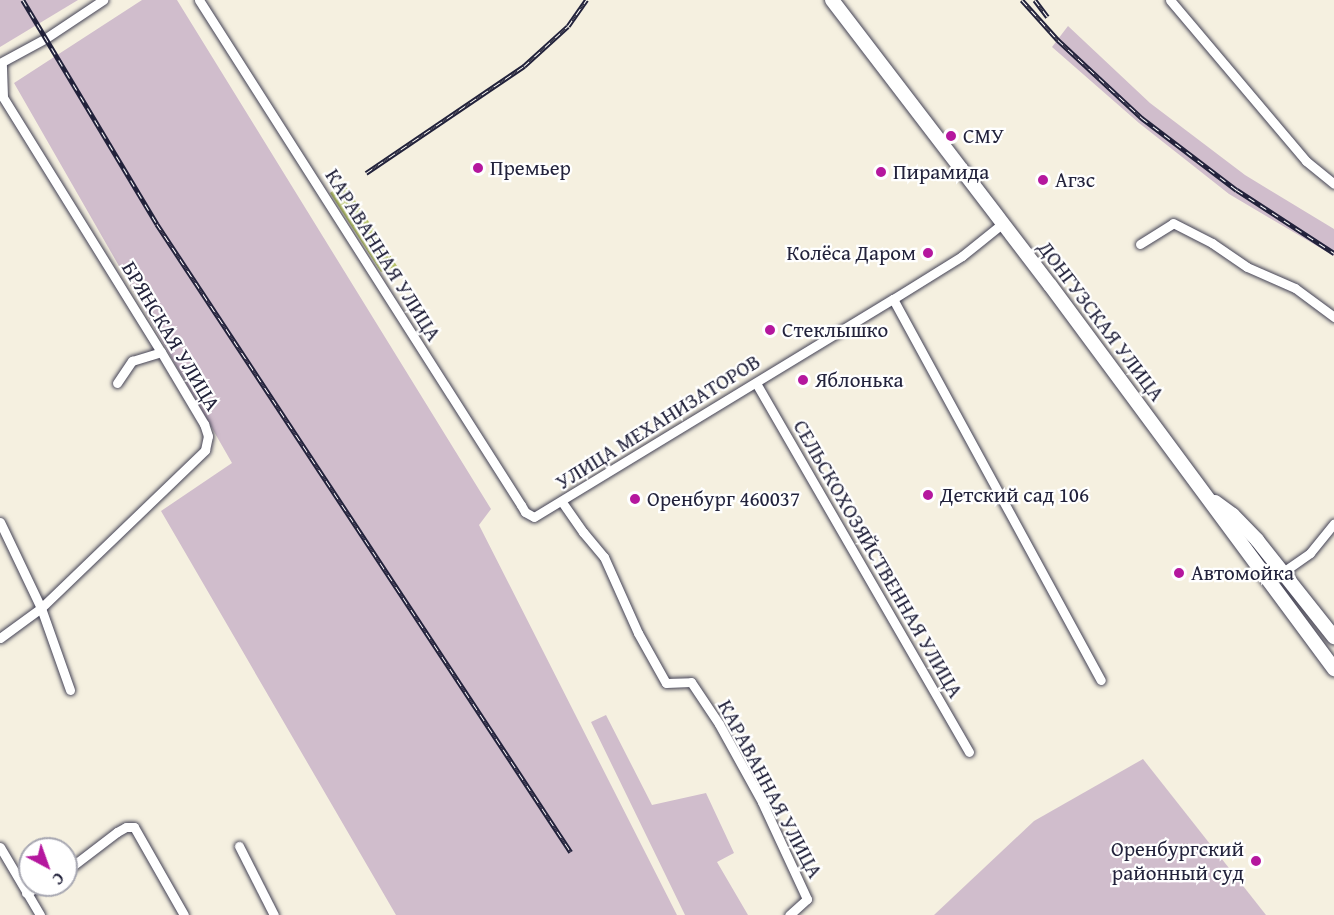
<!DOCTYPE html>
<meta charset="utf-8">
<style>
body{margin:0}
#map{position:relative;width:1334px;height:915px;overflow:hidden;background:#f5f0e0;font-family:"Gentium Book Plus",serif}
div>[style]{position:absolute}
.industrial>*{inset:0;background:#d0bdcc}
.green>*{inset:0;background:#b2be60}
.roads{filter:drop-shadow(0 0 2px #424154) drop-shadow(0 0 2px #424154)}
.minor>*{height:9px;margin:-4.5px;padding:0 4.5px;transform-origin:4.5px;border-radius:4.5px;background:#fff}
.highway>*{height:14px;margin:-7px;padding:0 7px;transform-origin:7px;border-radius:7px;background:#fff}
.rail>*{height:4.5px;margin-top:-2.25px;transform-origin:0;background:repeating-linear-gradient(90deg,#fff 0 7px,#22223b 0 14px);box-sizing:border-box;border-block:2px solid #22223b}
.dots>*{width:16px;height:16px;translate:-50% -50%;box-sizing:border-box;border:3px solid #fff;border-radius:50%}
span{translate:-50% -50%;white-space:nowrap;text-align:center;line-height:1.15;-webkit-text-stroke:4.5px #fff;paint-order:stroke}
.poi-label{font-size:21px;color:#22223b}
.left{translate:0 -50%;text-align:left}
.right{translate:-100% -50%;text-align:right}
.street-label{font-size:21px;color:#22223b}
.north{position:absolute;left:18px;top:837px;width:60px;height:60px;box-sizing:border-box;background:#fff;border:2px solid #a7a7b1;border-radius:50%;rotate:139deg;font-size:16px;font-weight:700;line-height:24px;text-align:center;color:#22223b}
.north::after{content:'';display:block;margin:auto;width:21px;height:27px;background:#b5179e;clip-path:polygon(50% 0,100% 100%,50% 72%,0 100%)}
</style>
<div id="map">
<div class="industrial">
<i style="clip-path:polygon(0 0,78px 0,0 47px)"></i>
<i style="clip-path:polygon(142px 0,177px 0,491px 509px,479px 525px,677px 915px,396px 915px,161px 511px,232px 463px,14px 83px)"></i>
<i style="clip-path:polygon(1068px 26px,1150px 103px,1245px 175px,1334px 229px,1334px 256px,1229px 194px,1139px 123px,1052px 47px)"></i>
<i style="clip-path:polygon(606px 715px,652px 805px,706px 793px,734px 853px,717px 862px,748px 915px,685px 915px,591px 722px)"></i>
<i style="clip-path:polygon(1143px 759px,1266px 915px,934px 915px,1034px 821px)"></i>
</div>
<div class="green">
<i style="clip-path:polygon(344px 183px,397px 266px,381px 272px,330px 193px)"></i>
</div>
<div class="roads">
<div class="minor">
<i style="left:199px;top:0;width:599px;rotate:57.48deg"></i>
<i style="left:521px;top:505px;width:8px;rotate:60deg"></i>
<i style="left:525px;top:512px;width:10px;rotate:29deg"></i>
<i style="left:534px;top:517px;width:420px;rotate:-31.3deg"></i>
<i style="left:893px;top:299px;width:81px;rotate:-31.9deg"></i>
<i style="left:962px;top:256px;width:51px;rotate:-38.7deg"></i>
<i style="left:1170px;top:0;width:211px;rotate:49.8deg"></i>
<i style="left:1306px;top:161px;width:36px;rotate:39deg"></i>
<i style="left:0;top:63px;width:52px;rotate:-28.5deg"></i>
<i style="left:46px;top:38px;width:69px;rotate:-33.7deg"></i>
<i style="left:1140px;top:244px;width:39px;rotate:-32deg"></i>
<i style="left:1173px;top:223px;width:44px;rotate:27.1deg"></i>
<i style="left:1212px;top:243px;width:42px;rotate:34.4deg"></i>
<i style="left:1247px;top:267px;width:52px;rotate:23.6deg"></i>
<i style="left:1295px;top:288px;width:49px;rotate:36.6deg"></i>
<i style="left:893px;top:299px;width:434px;rotate:61.4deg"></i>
<i style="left:117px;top:383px;width:27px;rotate:-56deg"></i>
<i style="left:132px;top:361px;width:30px;rotate:-17deg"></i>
<i style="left:756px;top:383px;width:426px;rotate:60deg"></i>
<i style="left:562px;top:502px;width:37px;rotate:55deg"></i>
<i style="left:583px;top:532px;width:33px;rotate:50deg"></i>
<i style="left:604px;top:557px;width:83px;rotate:65.9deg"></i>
<i style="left:638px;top:633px;width:57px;rotate:60.8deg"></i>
<i style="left:666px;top:683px;width:25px;rotate:-2deg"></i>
<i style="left:691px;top:682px;width:50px;rotate:56.3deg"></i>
<i style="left:719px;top:724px;width:89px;rotate:61.1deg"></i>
<i style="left:762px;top:802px;width:107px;rotate:65.1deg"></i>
<i style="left:807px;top:899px;width:24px;rotate:138deg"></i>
<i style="left:0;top:522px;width:95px;rotate:64.5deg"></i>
<i style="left:41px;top:608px;width:87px;rotate:70.5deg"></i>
<i style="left:1283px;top:572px;width:33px;rotate:-35deg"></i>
<i style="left:1310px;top:553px;width:38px;rotate:-51deg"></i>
<i style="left:0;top:638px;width:51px;rotate:-36.2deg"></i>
<i style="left:41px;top:608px;width:228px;rotate:-43.9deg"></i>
<i style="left:205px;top:450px;width:14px;rotate:-78deg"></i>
<i style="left:208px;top:436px;width:13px;rotate:-108deg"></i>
<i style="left:204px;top:424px;width:84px;rotate:-120.8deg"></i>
<i style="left:161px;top:352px;width:300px;rotate:-121.8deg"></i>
<i style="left:3px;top:97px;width:34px;rotate:-92deg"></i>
<i style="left:239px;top:846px;width:77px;rotate:63.1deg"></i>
<i style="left:0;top:847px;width:79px;rotate:59.5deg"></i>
<i style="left:66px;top:871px;width:64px;rotate:-37.4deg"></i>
<i style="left:117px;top:832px;width:10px;rotate:-29deg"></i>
<i style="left:126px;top:827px;width:8px"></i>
<i style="left:134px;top:827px;width:101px;rotate:60.4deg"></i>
<i style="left:26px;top:893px;width:17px;rotate:-28deg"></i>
</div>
<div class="highway">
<i style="left:832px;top:0;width:359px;rotate:52.6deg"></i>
<i style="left:1050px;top:285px;width:478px;rotate:53.5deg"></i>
<i style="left:1215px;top:502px;width:22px;rotate:36deg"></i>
<i style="left:1233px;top:515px;width:35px;rotate:46deg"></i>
<i style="left:1257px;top:540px;width:124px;rotate:51.6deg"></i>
</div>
</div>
<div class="rail">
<i style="left:23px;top:0;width:261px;rotate:59.1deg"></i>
<i style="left:157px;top:224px;width:752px;rotate:56.61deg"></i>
<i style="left:1022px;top:0;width:54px;rotate:48deg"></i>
<i style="left:1058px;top:40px;width:115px;rotate:42.9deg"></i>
<i style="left:1142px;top:118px;width:119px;rotate:37.2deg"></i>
<i style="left:1237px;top:190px;width:116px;rotate:33deg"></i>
<i style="left:1035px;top:0;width:21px;rotate:53deg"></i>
<i style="left:366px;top:173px;width:191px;rotate:-34.1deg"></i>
<i style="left:524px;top:66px;width:59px;rotate:-42.3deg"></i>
<i style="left:568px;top:26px;width:32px;rotate:-55deg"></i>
</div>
<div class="dots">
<i style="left:951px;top:136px;background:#b5179e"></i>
<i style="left:478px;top:168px;background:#b5179e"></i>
<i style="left:881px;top:172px;background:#b5179e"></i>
<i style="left:1043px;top:180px;background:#b5179e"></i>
<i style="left:928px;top:253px;background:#b5179e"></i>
<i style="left:770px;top:330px;background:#b5179e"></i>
<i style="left:803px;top:380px;background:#b5179e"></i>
<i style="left:928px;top:495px;background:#b5179e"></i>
<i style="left:635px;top:499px;background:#b5179e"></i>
<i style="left:1179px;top:573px;background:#b5179e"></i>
<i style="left:1256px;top:861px;background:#b5179e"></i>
</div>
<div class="poi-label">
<span class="left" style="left:963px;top:136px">СМУ</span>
<span class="left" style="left:490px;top:168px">Премьер</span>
<span class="left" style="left:893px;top:172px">Пирамида</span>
<span class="left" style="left:1055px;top:180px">Агзс</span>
<span class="right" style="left:916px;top:253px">Колёса Даром</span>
<span class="left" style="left:782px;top:330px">Стеклышко</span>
<span class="left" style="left:815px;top:380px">Яблонька</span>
<span class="left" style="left:940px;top:495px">Детский сад 106</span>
<span class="left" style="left:647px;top:499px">Оренбург 460037</span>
<span class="left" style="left:1191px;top:573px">Автомойка</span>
<span class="right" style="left:1244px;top:861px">Оренбургский<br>районный суд</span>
</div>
<div class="street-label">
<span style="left:383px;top:255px;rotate:58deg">КАРАВАННАЯ УЛИЦА</span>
<span style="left:1101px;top:321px;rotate:53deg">ДОНГУЗСКАЯ УЛИЦА</span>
<span style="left:171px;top:336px;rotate:59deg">БРЯНСКАЯ УЛИЦА</span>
<span style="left:658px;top:422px;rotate:-32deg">УЛИЦА МЕХАНИЗАТОРОВ</span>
<span style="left:878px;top:559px;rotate:60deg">СЕЛЬСКОХОЗЯЙСТВЕННАЯ УЛИЦА</span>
<span style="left:770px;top:789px;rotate:62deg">КАРАВАННАЯ УЛИЦА</span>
</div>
<div class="north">С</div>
</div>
